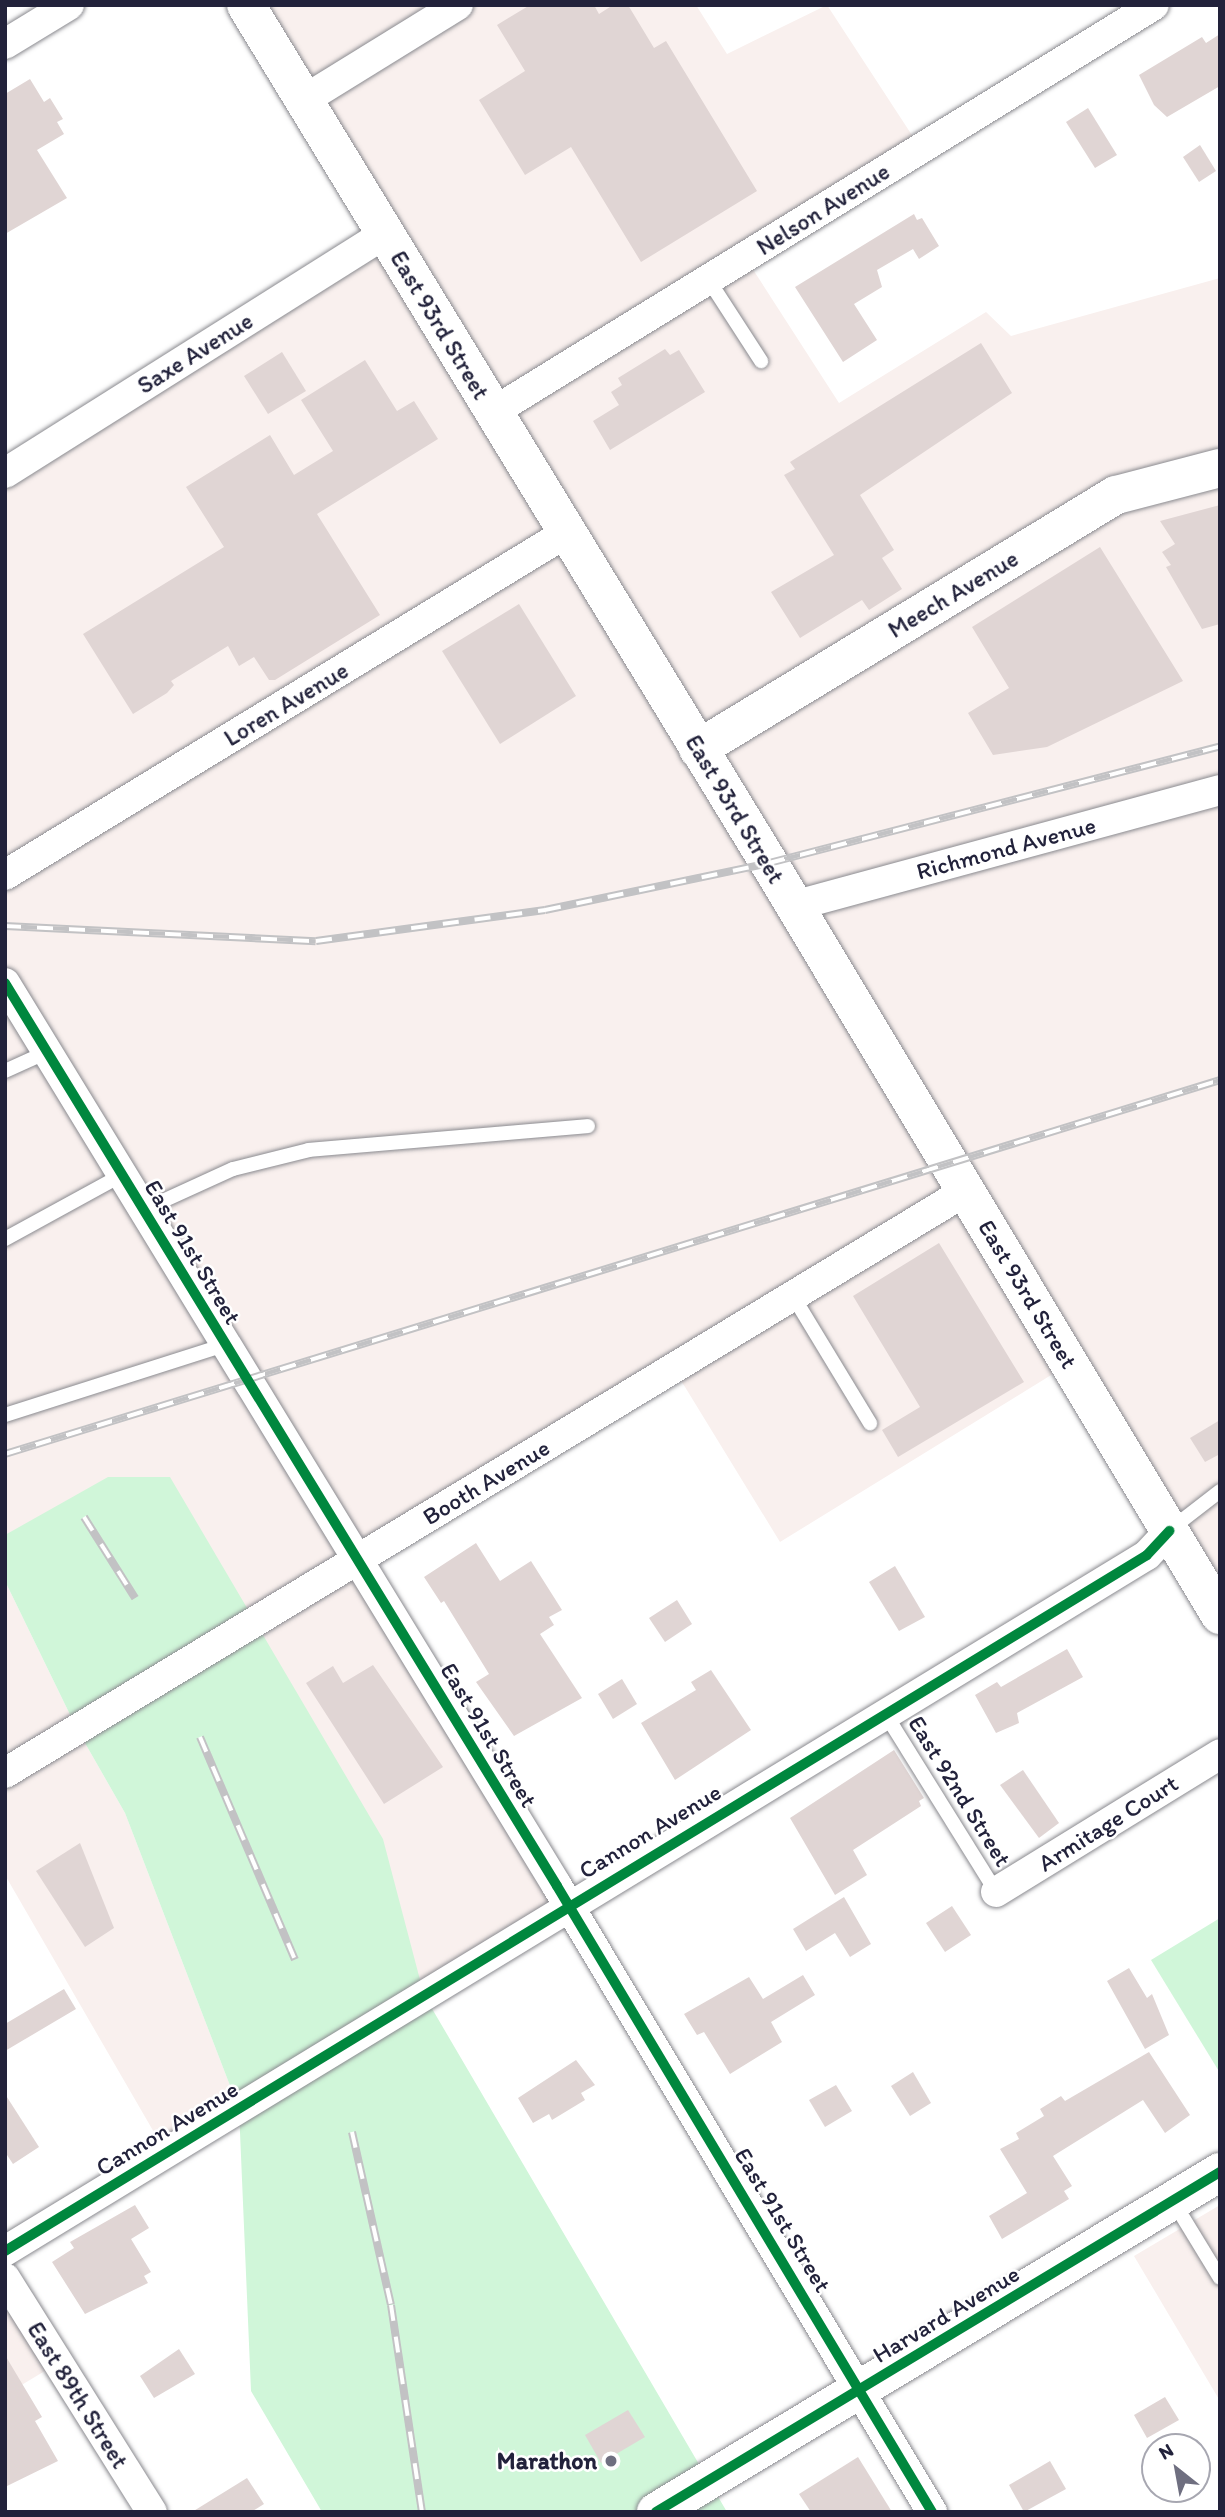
<!DOCTYPE html>
<style>
body{margin:0}
#map{position:relative;width:1225px;height:2517px;overflow:hidden;background:#fff;font-family:Itim,sans-serif}
div>[style]{position:absolute}
.built>*{inset:0;background:#f9f0ee}
.green>*{inset:0;background:#d0f6d9}
.building>*{inset:0;background:#e0d5d4}
.roads{filter:drop-shadow(0 0 2px #8a8a8f) drop-shadow(0 0 2px #8a8a8f)}
.lane>*{height:14px;margin:-7px;padding:0 7px;transform-origin:7px;border-radius:7px;background:#fff}
.street>*{height:30px;margin:-15px;padding:0 15px;transform-origin:15px;border-radius:15px;background:#fff}
.secondary>*{height:38px;margin:-19px;padding:0 19px;transform-origin:19px;border-radius:19px;background:#fff}
.rail>*{height:8px;margin-top:-4px;transform-origin:0;background:repeating-linear-gradient(90deg,#fff 0 16px,#c2c2c4 0 32px);box-sizing:border-box;border-block:2px solid #c2c2c4}
.cycleway>*{height:10px;margin:-5px;padding:0 5px;transform-origin:5px;border-radius:5px;background:#00873e}
.dots>*{width:19px;height:19px;translate:-50% -50%;box-sizing:border-box;border:4px solid #fff;border-radius:50%}
span{translate:-50% -50%;white-space:nowrap;text-align:center;line-height:1.15;-webkit-text-stroke:5px #fff;paint-order:stroke}
.street-label{font-size:24px;color:#22223b}
.poi-label{font-size:24px;color:#22223b;font-weight:700}
.right{translate:-100% -50%;text-align:right}
.frame{position:absolute;inset:0;border:7px solid #22223b;pointer-events:none}
.north{position:absolute;left:1141px;top:2433px;width:70px;height:70px;box-sizing:border-box;background:#fff;border:2px solid #a7a7b1;border-radius:50%;rotate:329deg;font-size:19px;font-weight:700;line-height:28px;text-align:center;color:#22223b}
.north::after{content:'';display:block;margin:auto;width:24px;height:32px;background:#6f6f80;clip-path:polygon(50% 0,100% 100%,50% 72%,0 100%)}
</style>
<div id="map">
<div class="built">
<i style="clip-path:polygon(246px 5px,696px 5px,727px 54px,827px 5px,921px 149px,745px 257px,839px 403px,986px 312px,1011px 336px,1220px 278px,1220px 1615px,1069px 1364px,780px 1542px,674px 1369px,358px 1559px,569px 1905px,424px 1995px,5px 1535px,5px 473px,385px 234px)"></i>
<i style="clip-path:polygon(5px 1581px,77px 1729px,125px 1813px,239px 2109px,166px 2153px,5px 1875px)"></i>
<i style="clip-path:polygon(1220px 2205px,1220px 2401px,1134px 2256px)"></i>
<i style="clip-path:polygon(5px 2278px,58px 2363px,5px 2395px)"></i>
</div>
<div class="green">
<i style="clip-path:polygon(108px 1477px,170px 1477px,383px 1839px,424px 1995px,727px 2512px,322px 2512px,251px 2391px,239px 2109px,125px 1813px,77px 1729px,5px 1581px,5px 1535px)"></i>
<i style="clip-path:polygon(1220px 1918px,1220px 2073px,1151px 1960px)"></i>
</div>
<div class="building">
<i style="clip-path:polygon(530px 5px,594px 5px,599px 14px,613px 5px,628px 5px,654px 48px,666px 41px,757px 191px,641px 262px,571px 147px,525px 175px,479px 100px,525px 71px,497px 25px)"></i>
<i style="clip-path:polygon(1220px 34px,1220px 86px,1167px 117px,1154px 105px,1139px 75px,1202px 37px,1206px 43px)"></i>
<i style="clip-path:polygon(30px 79px,44px 102px,50px 98px,63px 119px,57px 122px,64px 134px,37px 150px,67px 198px,5px 234px,5px 94px)"></i>
<i style="clip-path:polygon(1088px 108px,1117px 155px,1095px 168px,1066px 122px)"></i>
<i style="clip-path:polygon(1200px 145px,1216px 171px,1199px 182px,1183px 157px)"></i>
<i style="clip-path:polygon(914px 214px,917px 220px,922px 218px,939px 246px,919px 259px,913px 249px,877px 270px,882px 287px,854px 304px,877px 340px,843px 362px,795px 287px)"></i>
<i style="clip-path:polygon(981px 343px,1012px 393px,860px 495px,894px 550px,882px 558px,902px 589px,869px 610px,862px 600px,800px 638px,771px 592px,834px 555px,784px 475px,795px 469px,790px 462px)"></i>
<i style="clip-path:polygon(665px 349px,670px 355px,679px 350px,705px 392px,610px 450px,593px 421px,619px 405px,611px 392px,622px 385px,618px 378px)"></i>
<i style="clip-path:polygon(282px 352px,306px 391px,268px 414px,244px 376px)"></i>
<i style="clip-path:polygon(365px 360px,397px 411px,414px 401px,438px 439px,317px 514px,380px 615px,275px 680px,269px 680px,254px 657px,239px 666px,228px 646px,171px 681px,174px 685px,167px 693px,133px 714px,83px 634px,224px 547px,186px 487px,270px 435px,294px 475px,333px 451px,301px 400px)"></i>
<i style="clip-path:polygon(1220px 505px,1220px 624px,1202px 629px,1166px 567px,1171px 565px,1162px 552px,1175px 544px,1160px 521px)"></i>
<i style="clip-path:polygon(1100px 547px,1183px 681px,1047px 747px,993px 755px,968px 713px,1009px 688px,972px 627px)"></i>
<i style="clip-path:polygon(519px 604px,576px 696px,500px 744px,442px 651px)"></i>
<i style="clip-path:polygon(939px 1243px,1024px 1382px,898px 1457px,882px 1430px,920px 1407px,853px 1296px)"></i>
<i style="clip-path:polygon(1220px 1420px,1220px 1454px,1205px 1462px,1190px 1438px)"></i>
<i style="clip-path:polygon(476px 1543px,500px 1581px,531px 1561px,562px 1610px,549px 1617px,554px 1625px,540px 1634px,582px 1698px,514px 1736px,476px 1682px,489px 1674px,444px 1601px,441px 1603px,424px 1577px)"></i>
<i style="clip-path:polygon(895px 1566px,925px 1617px,899px 1631px,869px 1582px)"></i>
<i style="clip-path:polygon(677px 1600px,692px 1624px,665px 1642px,649px 1618px)"></i>
<i style="clip-path:polygon(1067px 1649px,1083px 1677px,1017px 1713px,1019px 1723px,996px 1733px,975px 1695px,997px 1682px,1001px 1687px)"></i>
<i style="clip-path:polygon(373px 1665px,443px 1767px,384px 1804px,306px 1683px,333px 1666px,343px 1683px)"></i>
<i style="clip-path:polygon(711px 1670px,751px 1730px,675px 1780px,641px 1723px,696px 1690px,691px 1682px)"></i>
<i style="clip-path:polygon(622px 1679px,637px 1704px,613px 1719px,598px 1694px)"></i>
<i style="clip-path:polygon(894px 1750px,924px 1798px,919px 1801px,921px 1806px,853px 1850px,867px 1875px,835px 1895px,790px 1818px)"></i>
<i style="clip-path:polygon(1023px 1770px,1059px 1823px,1039px 1838px,1000px 1785px)"></i>
<i style="clip-path:polygon(80px 1843px,114px 1928px,85px 1947px,36px 1871px)"></i>
<i style="clip-path:polygon(844px 1897px,871px 1944px,850px 1957px,835px 1933px,806px 1951px,793px 1929px)"></i>
<i style="clip-path:polygon(952px 1906px,971px 1935px,945px 1952px,926px 1923px)"></i>
<i style="clip-path:polygon(1129px 1968px,1147px 1998px,1152px 1994px,1169px 2035px,1145px 2049px,1107px 1981px)"></i>
<i style="clip-path:polygon(803px 1975px,815px 1995px,771px 2022px,782px 2042px,730px 2074px,704px 2032px,697px 2035px,684px 2014px,749px 1977px,763px 1999px)"></i>
<i style="clip-path:polygon(64px 1989px,76px 2009px,5px 2051px,5px 2024px)"></i>
<i style="clip-path:polygon(1149px 2052px,1190px 2115px,1165px 2133px,1143px 2100px,1053px 2156px,1072px 2186px,1064px 2191px,1069px 2199px,1002px 2239px,989px 2216px,1027px 2193px,1000px 2149px,1019px 2139px,1016px 2133px,1044px 2116px,1040px 2109px,1061px 2096px,1065px 2101px)"></i>
<i style="clip-path:polygon(576px 2060px,595px 2085px,581px 2093px,585px 2100px,552px 2120px,549px 2114px,533px 2123px,518px 2098px)"></i>
<i style="clip-path:polygon(913px 2072px,931px 2103px,910px 2116px,891px 2086px)"></i>
<i style="clip-path:polygon(836px 2085px,852px 2111px,825px 2127px,809px 2100px)"></i>
<i style="clip-path:polygon(5px 2094px,39px 2147px,13px 2164px,5px 2152px)"></i>
<i style="clip-path:polygon(135px 2205px,149px 2228px,131px 2239px,151px 2272px,144px 2276px,148px 2283px,85px 2314px,52px 2262px,74px 2248px,70px 2242px)"></i>
<i style="clip-path:polygon(179px 2349px,195px 2374px,154px 2398px,140px 2376px)"></i>
<i style="clip-path:polygon(5px 2355px,42px 2417px,35px 2421px,58px 2461px,5px 2487px)"></i>
<i style="clip-path:polygon(1165px 2397px,1179px 2420px,1147px 2438px,1134px 2415px)"></i>
<i style="clip-path:polygon(628px 2410px,645px 2437px,601px 2463px,585px 2435px)"></i>
<i style="clip-path:polygon(858px 2457px,892px 2512px,811px 2512px,799px 2494px)"></i>
<i style="clip-path:polygon(1050px 2461px,1066px 2489px,1024px 2512px,1009px 2485px)"></i>
<i style="clip-path:polygon(247px 2478px,264px 2504px,251px 2512px,192px 2512px)"></i>
</div>
<div class="roads">
<div class="lane">
<i style="left:708px;top:279px;width:98px;rotate:57.1deg"></i>
<i style="left:5px;top:1071px;width:46px;rotate:-24.3deg"></i>
<i style="left:143px;top:1210px;width:99px;rotate:-24.5deg"></i>
<i style="left:233px;top:1169px;width:78px;rotate:-14deg"></i>
<i style="left:309px;top:1150px;width:280px;rotate:-4.9deg"></i>
<i style="left:5px;top:1239px;width:133px;rotate:-28.7deg"></i>
<i style="left:793px;top:1296px;width:149px;rotate:58.8deg"></i>
<i style="left:5px;top:1415px;width:230px;rotate:-17.7deg"></i>
<i style="left:1171px;top:1529px;width:62px;rotate:-37.8deg"></i>
<i style="left:886px;top:1715px;width:208px;rotate:58.1deg"></i>
<i style="left:1173px;top:2201px;width:90px;rotate:58.6deg"></i>
</div>
<div class="street">
<i style="left:5px;top:44px;width:75px;rotate:-31.4deg"></i>
<i style="left:304px;top:100px;width:181px;rotate:-31.7deg"></i>
<i style="left:493px;top:412px;width:776px;rotate:-31.62deg"></i>
<i style="left:5px;top:473px;width:449px;rotate:-32.2deg"></i>
<i style="left:5px;top:875px;width:657px;rotate:-31.37deg"></i>
<i style="left:793px;top:906px;width:442px;rotate:-15.2deg"></i>
<i style="left:5px;top:983px;width:1058px;rotate:58.56deg"></i>
<i style="left:557px;top:1886px;width:730px;rotate:59.08deg"></i>
<i style="left:5px;top:1773px;width:1123px;rotate:-31.2deg"></i>
<i style="left:996px;top:1892px;width:263px;rotate:-31.6deg"></i>
<i style="left:5px;top:2251px;width:1337px;rotate:-31.36deg"></i>
<i style="left:1147px;top:1555px;width:33px;rotate:-47deg"></i>
<i style="left:5px;top:2278px;width:276px;rotate:57.9deg"></i>
</div>
<div class="secondary">
<i style="left:246px;top:5px;width:1005px;rotate:58.64deg"></i>
<i style="left:769px;top:863px;width:877px;rotate:59.05deg"></i>
<i style="left:698px;top:749px;width:489px;rotate:-31.3deg"></i>
<i style="left:1116px;top:495px;width:107px;rotate:-14.6deg"></i>
<i style="left:656px;top:2512px;width:659px;rotate:-31.08deg"></i>
</div>
</div>
<div class="rail">
<i style="left:5px;top:926px;width:311px;rotate:2.8deg"></i>
<i style="left:316px;top:941px;width:231px;rotate:-7.7deg"></i>
<i style="left:545px;top:910px;width:229px;rotate:-11.8deg"></i>
<i style="left:769px;top:863px;width:466px;rotate:-14.5deg"></i>
<i style="left:5px;top:1454px;width:1271px;rotate:-17.11deg"></i>
<i style="left:84px;top:1517px;width:96px;rotate:57.8deg"></i>
<i style="left:200px;top:1737px;width:242px;rotate:66.9deg"></i>
<i style="left:352px;top:2132px;width:177px;rotate:77.3deg"></i>
<i style="left:391px;top:2305px;width:209px;rotate:81.5deg"></i>
</div>
<div class="cycleway">
<i style="left:5px;top:983px;width:1058px;rotate:58.56deg"></i>
<i style="left:557px;top:1886px;width:730px;rotate:59.08deg"></i>
<i style="left:5px;top:2251px;width:1337px;rotate:-31.36deg"></i>
<i style="left:1147px;top:1555px;width:33px;rotate:-47deg"></i>
<i style="left:656px;top:2512px;width:659px;rotate:-31.08deg"></i>
</div>
<div class="dots">
<i style="left:611px;top:2461px;background:#6f6f80"></i>
</div>
<div class="street-label">
<span style="left:823px;top:209px;rotate:-32deg">Nelson Avenue</span>
<span style="left:440px;top:325px;rotate:59deg">East 93rd Street</span>
<span style="left:195px;top:353px;rotate:-32deg">Saxe Avenue</span>
<span style="left:953px;top:594px;rotate:-31deg">Meech Avenue</span>
<span style="left:286px;top:704px;rotate:-31deg">Loren Avenue</span>
<span style="left:735px;top:809px;rotate:59deg">East 93rd Street</span>
<span style="left:1006px;top:848px;rotate:-15deg">Richmond Avenue</span>
<span style="left:193px;top:1252px;rotate:59deg">East 91st Street</span>
<span style="left:1028px;top:1294px;rotate:59deg">East 93rd Street</span>
<span style="left:486px;top:1482px;rotate:-31deg">Booth Avenue</span>
<span style="left:489px;top:1735px;rotate:59deg">East 91st Street</span>
<span style="left:960px;top:1791px;rotate:58deg">East 92nd Street</span>
<span style="left:1108px;top:1823px;rotate:-32deg">Armitage Court</span>
<span style="left:650px;top:1831px;rotate:-31deg">Cannon Avenue</span>
<span style="left:167px;top:2128px;rotate:-31deg">Cannon Avenue</span>
<span style="left:783px;top:2220px;rotate:59deg">East 91st Street</span>
<span style="left:946px;top:2314px;rotate:-31deg">Harvard Avenue</span>
<span style="left:78px;top:2395px;rotate:58deg">East 89th Street</span>
</div>
<div class="poi-label">
<span class="right" style="left:597px;top:2461px">Marathon</span>
</div>
<div class="frame"></div>
<div class="north">N</div>
</div>
